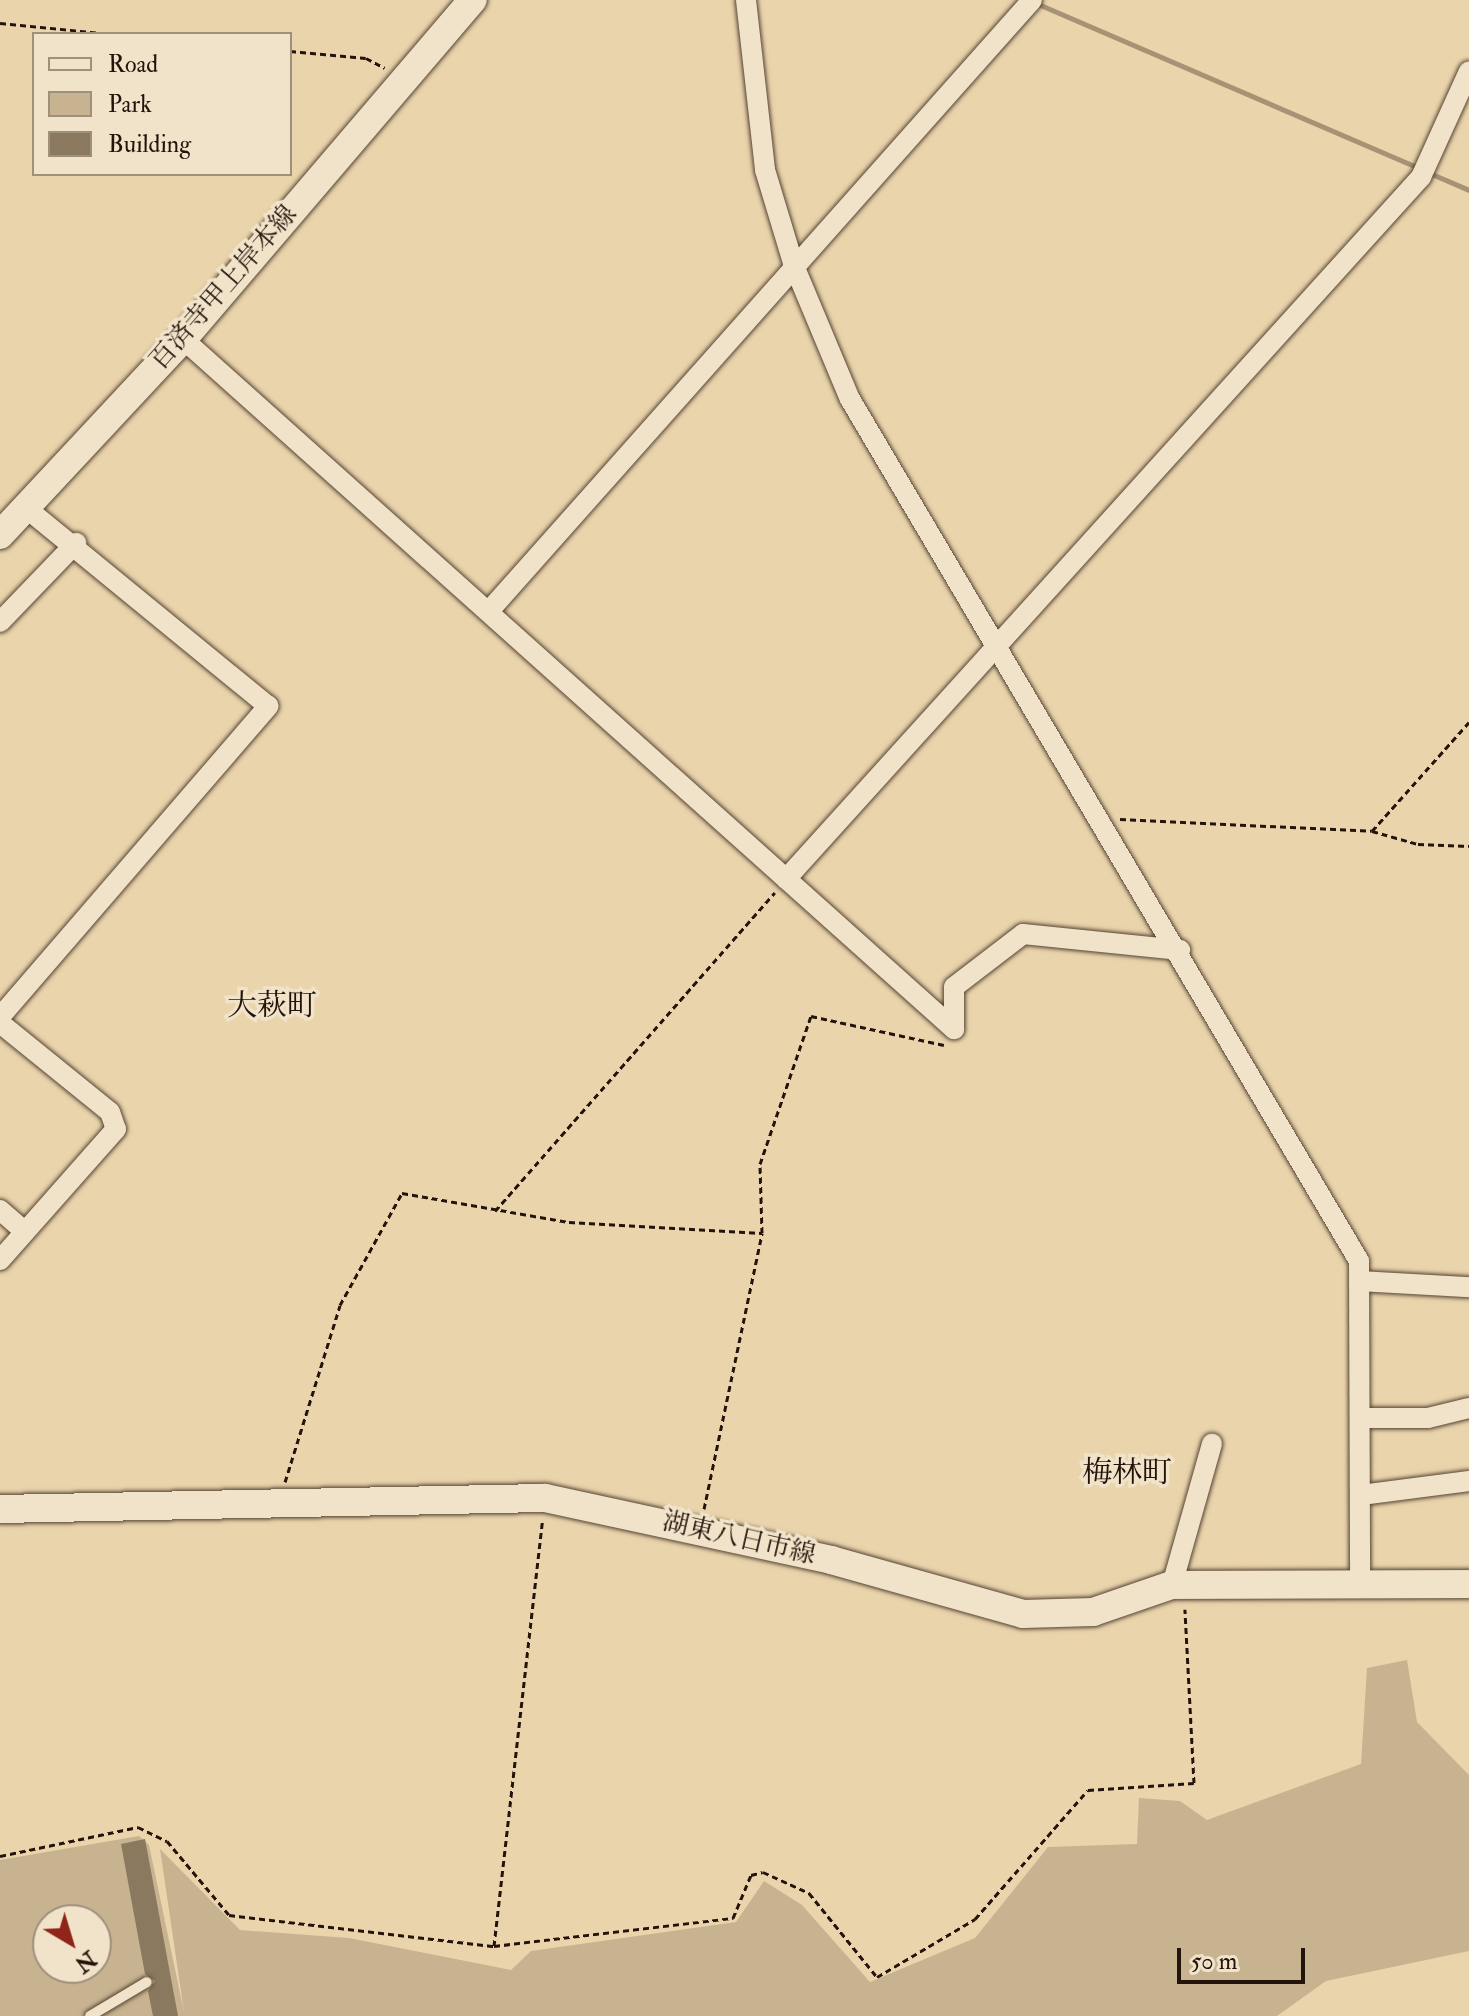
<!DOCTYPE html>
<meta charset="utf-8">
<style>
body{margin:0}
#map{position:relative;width:1469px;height:2016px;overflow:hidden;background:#ead4ac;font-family:"IM FELL Double Pica","Noto Serif JP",serif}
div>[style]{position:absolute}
.green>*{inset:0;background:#c8b391}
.stream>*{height:5px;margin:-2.5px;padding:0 2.5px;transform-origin:2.5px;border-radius:2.5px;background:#a69375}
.building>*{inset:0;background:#8a785f}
.path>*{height:3px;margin-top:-1.5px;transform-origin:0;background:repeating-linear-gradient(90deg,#23140b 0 6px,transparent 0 10px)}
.roads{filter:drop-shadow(0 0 2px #543) drop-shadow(0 0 2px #543)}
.service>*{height:10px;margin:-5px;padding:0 5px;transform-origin:5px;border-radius:5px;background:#f1e3c9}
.minor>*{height:20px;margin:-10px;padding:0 10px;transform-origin:10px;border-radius:10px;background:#f1e3c9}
.secondary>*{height:28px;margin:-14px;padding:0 14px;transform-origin:14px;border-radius:14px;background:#f1e3c9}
span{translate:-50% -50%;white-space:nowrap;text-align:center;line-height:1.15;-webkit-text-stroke:7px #f1e3c9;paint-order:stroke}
.street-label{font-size:26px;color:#23140b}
.quarter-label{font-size:30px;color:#23140b}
.legend{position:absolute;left:32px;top:32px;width:260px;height:144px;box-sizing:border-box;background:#f1e3c9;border:2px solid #9f907d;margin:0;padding:10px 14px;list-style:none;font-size:24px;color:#23140b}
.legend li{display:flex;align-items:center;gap:16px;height:40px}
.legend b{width:40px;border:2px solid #9f907d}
.north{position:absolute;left:32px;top:1904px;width:80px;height:80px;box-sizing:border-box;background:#f1e3c9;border:2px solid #9f907d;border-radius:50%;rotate:142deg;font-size:22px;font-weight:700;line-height:32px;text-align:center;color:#23140b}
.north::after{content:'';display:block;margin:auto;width:28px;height:36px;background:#8f2418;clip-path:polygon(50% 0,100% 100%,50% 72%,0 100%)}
.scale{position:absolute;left:1177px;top:1948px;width:128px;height:36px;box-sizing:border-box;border:4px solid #23140b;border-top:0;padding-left:10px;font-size:24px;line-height:28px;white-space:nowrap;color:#23140b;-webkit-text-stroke:6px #f1e3c9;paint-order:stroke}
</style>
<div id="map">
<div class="green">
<i style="clip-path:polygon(evenodd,1407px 1660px,1417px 1722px,1469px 1775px,1469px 1951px,1326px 1981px,1277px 2016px,0 2016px,0 1860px,139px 1836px,149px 1845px,184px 2012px,160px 1849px,240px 1930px,349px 1938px,511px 1970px,531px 1951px,736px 1922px,764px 1881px,802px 1905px,870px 1982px,975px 1938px,1048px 1847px,1137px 1844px,1139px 1798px,1180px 1801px,1207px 1820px,1361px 1764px,1367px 1668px,1407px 1660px,48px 1920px,96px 1920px,96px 1968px,48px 1968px,48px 1920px)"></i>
</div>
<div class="stream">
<i style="left:1038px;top:4px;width:414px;rotate:23.3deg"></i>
<i style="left:1427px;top:172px;width:46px;rotate:23.2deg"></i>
</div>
<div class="building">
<i style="clip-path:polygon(145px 1839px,178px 2016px,153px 2016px,148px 1991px,155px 1981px,145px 1974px,121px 1844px)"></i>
</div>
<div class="path">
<i style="left:0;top:23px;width:114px;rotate:5.6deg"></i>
<i style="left:290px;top:51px;width:76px;rotate:5.3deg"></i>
<i style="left:366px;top:58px;width:21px;rotate:28deg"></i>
<i style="left:1120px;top:819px;width:252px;rotate:2.7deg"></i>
<i style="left:1372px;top:831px;width:146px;rotate:-48.3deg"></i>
<i style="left:1372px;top:831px;width:48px;rotate:15.8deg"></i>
<i style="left:1418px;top:844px;width:51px;rotate:2.2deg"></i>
<i style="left:495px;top:1211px;width:424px;rotate:-48.7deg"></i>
<i style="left:285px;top:1482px;width:185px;rotate:-72.7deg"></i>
<i style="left:340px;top:1305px;width:128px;rotate:-61deg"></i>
<i style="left:402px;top:1193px;width:169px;rotate:9.9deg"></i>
<i style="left:569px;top:1222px;width:193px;rotate:3.3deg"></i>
<i style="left:704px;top:1509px;width:282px;rotate:-78.1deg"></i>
<i style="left:762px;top:1233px;width:69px;rotate:-91.7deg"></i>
<i style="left:760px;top:1164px;width:157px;rotate:-71deg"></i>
<i style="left:811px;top:1016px;width:136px;rotate:12.3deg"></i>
<i style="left:0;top:1856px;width:141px;rotate:-11.9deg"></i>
<i style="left:138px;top:1827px;width:32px;rotate:26deg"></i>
<i style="left:167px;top:1841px;width:97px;rotate:50deg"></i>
<i style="left:229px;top:1915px;width:267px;rotate:6.7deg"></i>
<i style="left:494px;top:1946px;width:241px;rotate:-6.7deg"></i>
<i style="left:733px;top:1918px;width:47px;rotate:-67.3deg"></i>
<i style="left:751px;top:1875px;width:12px;rotate:-14deg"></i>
<i style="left:763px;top:1872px;width:51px;rotate:24.5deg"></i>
<i style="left:809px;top:1893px;width:108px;rotate:51deg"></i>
<i style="left:877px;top:1977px;width:114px;rotate:-30.6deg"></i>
<i style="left:975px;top:1919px;width:171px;rotate:-48.8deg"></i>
<i style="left:1088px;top:1790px;width:106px;rotate:-3.8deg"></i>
<i style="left:1194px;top:1783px;width:174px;rotate:-93deg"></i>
<i style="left:494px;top:1946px;width:427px;rotate:-83.5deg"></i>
</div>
<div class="roads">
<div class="service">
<i style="left:90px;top:2016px;width:66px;rotate:-30.8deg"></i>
</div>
<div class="minor">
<i style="left:746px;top:0;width:171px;rotate:83.6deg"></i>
<i style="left:765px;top:170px;width:97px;rotate:73.2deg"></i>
<i style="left:793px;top:263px;width:147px;rotate:67.3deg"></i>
<i style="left:850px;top:399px;width:1001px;rotate:59.44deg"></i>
<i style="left:1359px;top:1261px;width:319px;rotate:89.8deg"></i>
<i style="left:183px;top:339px;width:1035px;rotate:41.83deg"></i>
<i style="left:489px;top:611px;width:817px;rotate:-48.37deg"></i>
<i style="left:0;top:622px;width:110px;rotate:-46.1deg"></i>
<i style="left:786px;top:879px;width:947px;rotate:-47.87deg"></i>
<i style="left:1421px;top:177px;width:116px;rotate:-65.6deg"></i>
<i style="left:0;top:1017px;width:411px;rotate:-49.2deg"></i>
<i style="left:268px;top:706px;width:313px;rotate:-140.7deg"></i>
<i style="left:0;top:1023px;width:141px;rotate:39deg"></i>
<i style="left:110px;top:1112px;width:18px;rotate:71deg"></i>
<i style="left:116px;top:1129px;width:175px;rotate:131.5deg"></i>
<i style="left:954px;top:1029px;width:42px;rotate:-90deg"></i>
<i style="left:954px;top:987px;width:87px;rotate:-37.5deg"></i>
<i style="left:1023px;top:934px;width:158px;rotate:5.8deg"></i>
<i style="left:0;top:1210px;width:33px;rotate:41deg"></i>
<i style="left:1360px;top:1281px;width:109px;rotate:3.2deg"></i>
<i style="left:1362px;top:1418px;width:66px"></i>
<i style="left:1428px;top:1418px;width:42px;rotate:-13.7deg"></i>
<i style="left:1361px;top:1495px;width:109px;rotate:-7.4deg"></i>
<i style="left:1172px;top:1585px;width:147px;rotate:-74.2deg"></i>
</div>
<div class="secondary">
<i style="left:0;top:535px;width:268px;rotate:-47deg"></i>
<i style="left:183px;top:339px;width:446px;rotate:-49.5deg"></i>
<i style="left:0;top:1509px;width:545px;rotate:-1.16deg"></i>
<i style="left:545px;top:1498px;width:293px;rotate:12.2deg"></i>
<i style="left:831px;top:1560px;width:199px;rotate:15.7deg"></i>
<i style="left:1023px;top:1614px;width:70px;rotate:-1.6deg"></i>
<i style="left:1093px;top:1612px;width:83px;rotate:-18.9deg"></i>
<i style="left:1172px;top:1585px;width:297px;rotate:-0.2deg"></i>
</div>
</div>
<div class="street-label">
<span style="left:224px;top:288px;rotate:-49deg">百済寺甲上岸本線</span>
<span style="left:739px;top:1539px;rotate:13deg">湖東八日市線</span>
</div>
<div class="quarter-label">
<span style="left:272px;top:1006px">大萩町</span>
<span style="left:1127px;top:1473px">梅林町</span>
</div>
<ul class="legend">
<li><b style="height:10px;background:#f1e3c9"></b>Road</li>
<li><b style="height:22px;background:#c8b391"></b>Park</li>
<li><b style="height:22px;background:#8a785f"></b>Building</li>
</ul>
<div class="north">N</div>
<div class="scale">50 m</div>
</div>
